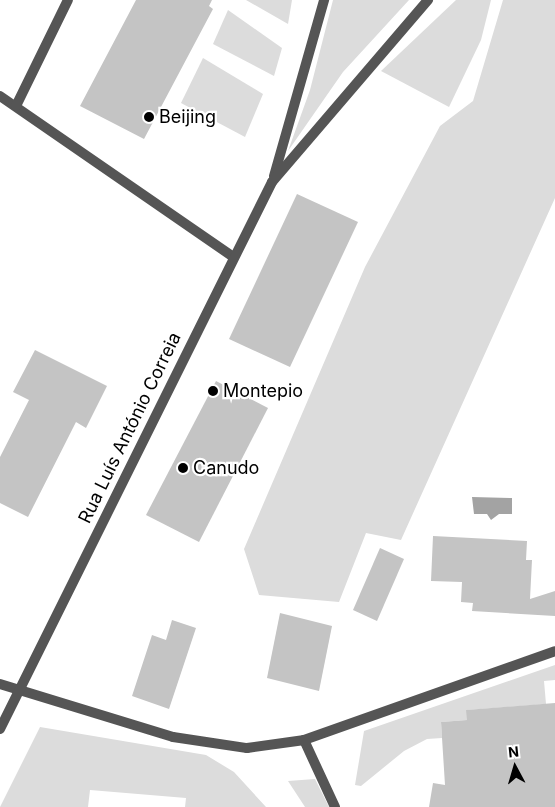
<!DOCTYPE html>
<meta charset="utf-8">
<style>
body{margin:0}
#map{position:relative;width:555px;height:807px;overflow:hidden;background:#fff;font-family:Inter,sans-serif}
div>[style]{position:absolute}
.green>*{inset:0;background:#dcdcdc}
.water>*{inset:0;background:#a3a3a3}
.building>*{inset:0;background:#c4c4c4}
.minor>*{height:10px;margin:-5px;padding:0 5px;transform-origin:5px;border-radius:5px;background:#555}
.tertiary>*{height:10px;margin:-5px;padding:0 5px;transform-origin:5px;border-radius:5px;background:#555}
.dots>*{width:14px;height:14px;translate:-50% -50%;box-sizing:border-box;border:2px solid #fff;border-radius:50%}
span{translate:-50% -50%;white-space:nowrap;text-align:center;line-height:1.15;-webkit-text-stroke:4.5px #fff;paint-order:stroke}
.poi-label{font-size:18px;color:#000}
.left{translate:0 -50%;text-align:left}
.street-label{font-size:18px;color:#000}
.north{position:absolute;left:490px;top:742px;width:50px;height:50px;-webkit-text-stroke:4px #fff;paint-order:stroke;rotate:354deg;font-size:14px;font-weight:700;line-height:20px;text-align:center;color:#000}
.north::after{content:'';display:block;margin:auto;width:18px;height:22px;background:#000;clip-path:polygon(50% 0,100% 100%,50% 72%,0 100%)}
</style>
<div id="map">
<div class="green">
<i style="clip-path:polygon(246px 0,292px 0,288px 24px)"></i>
<i style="clip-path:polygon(333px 0,409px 0,343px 72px,288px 151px,310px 90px)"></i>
<i style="clip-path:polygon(456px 0,491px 0,481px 40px,449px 107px,381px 71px)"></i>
<i style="clip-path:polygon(503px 0,555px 0,555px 198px,401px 540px,366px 533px,339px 602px,259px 595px,244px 549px,365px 267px,440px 126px,473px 101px)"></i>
<i style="clip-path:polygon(228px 10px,282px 48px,274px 76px,213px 44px)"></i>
<i style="clip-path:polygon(203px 58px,263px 94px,245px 137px,181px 103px)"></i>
<i style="clip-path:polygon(555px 665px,555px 680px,544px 681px,546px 704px,467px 710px,467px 720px,441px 722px,442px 738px,427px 739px,404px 751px,361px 786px,355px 785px,364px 731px)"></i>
<i style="clip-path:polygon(40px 727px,206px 755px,234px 772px,266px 807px,185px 807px,186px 798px,90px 790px,88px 807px,0 807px)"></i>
<i style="clip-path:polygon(315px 779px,329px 807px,305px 807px,288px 781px)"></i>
</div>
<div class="water">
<i style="clip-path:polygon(472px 497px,512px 498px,512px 514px,499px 514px,491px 520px,487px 514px,474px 514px)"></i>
</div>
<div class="building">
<i style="clip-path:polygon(136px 0,212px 0,209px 6px,213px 9px,144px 139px,80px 106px)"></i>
<i style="clip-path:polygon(297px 194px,358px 222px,290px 367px,229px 339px)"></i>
<i style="clip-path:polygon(35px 350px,107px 386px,86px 428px,76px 422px,28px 517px,0 503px,0 457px,29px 400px,13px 392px)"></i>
<i style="clip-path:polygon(216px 381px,268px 408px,199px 542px,146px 515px)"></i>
<i style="clip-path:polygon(433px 536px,527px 541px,526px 560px,532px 560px,530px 599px,555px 591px,555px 616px,472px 611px,473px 603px,461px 602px,462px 582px,431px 581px)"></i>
<i style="clip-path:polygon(380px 548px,404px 559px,377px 621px,353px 610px)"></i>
<i style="clip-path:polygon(280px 613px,332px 626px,319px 691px,267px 678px)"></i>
<i style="clip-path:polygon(172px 620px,196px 628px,169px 709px,132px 696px,152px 635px,166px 640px)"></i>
<i style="clip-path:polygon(555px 703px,555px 807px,429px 807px,433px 783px,445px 785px,441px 722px,467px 720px,466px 710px)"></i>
</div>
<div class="minor">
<i style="left:0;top:96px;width:282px;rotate:34.6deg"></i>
<i style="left:16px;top:106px;width:118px;rotate:-63.9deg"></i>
<i style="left:0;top:684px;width:181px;rotate:17deg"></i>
<i style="left:173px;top:737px;width:75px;rotate:8.5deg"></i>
<i style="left:247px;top:748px;width:58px;rotate:-8deg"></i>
<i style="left:304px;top:740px;width:266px;rotate:-19.5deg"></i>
<i style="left:304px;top:740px;width:74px;rotate:65.2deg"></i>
</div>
<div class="tertiary">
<i style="left:274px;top:176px;width:183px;rotate:-74.1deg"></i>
<i style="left:0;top:729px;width:611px;rotate:-63.56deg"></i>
<i style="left:272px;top:182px;width:240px;rotate:-49.4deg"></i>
</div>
<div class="dots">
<i style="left:149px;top:117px;background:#000"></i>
<i style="left:213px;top:391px;background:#000"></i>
<i style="left:183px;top:468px;background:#000"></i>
</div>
<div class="poi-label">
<span class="left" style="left:159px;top:117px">Beijing</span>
<span class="left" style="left:223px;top:391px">Montepio</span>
<span class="left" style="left:193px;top:468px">Canudo</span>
</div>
<div class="street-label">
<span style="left:130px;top:428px;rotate:-64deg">Rua Luís António Correia</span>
</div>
<div class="north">N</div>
</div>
